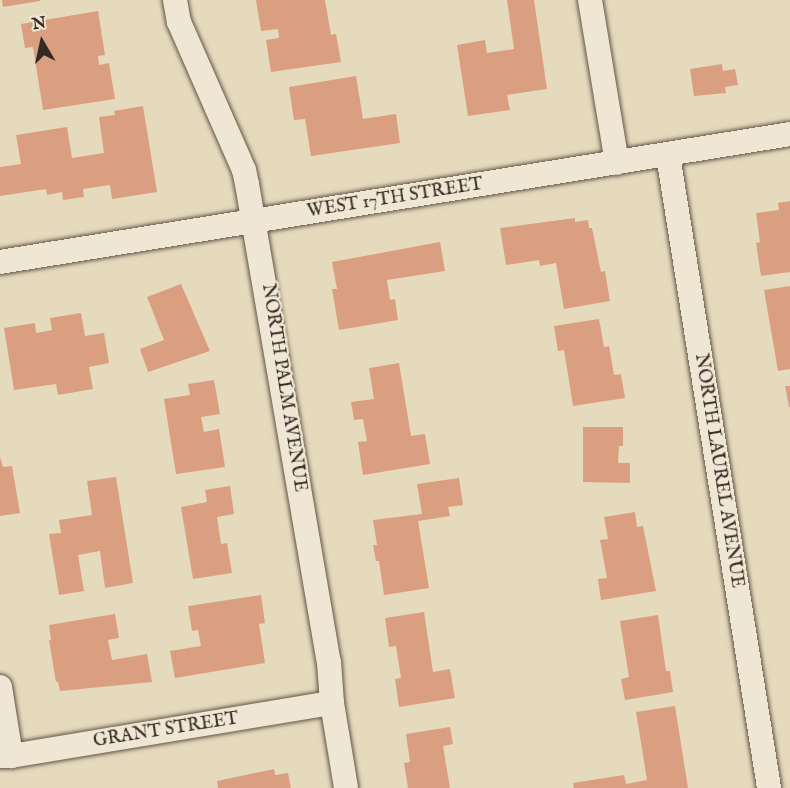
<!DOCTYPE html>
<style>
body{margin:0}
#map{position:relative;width:790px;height:788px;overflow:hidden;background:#e6dabc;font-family:"IM FELL English",serif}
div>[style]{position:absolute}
.building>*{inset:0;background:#da9f80}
.roads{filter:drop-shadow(0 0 2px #615549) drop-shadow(0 0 2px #615549)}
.minor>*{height:24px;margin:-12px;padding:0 12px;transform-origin:12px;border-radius:12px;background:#efe7d3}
span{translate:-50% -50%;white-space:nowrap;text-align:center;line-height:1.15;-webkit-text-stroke:4.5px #efe7d3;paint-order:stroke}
.street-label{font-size:18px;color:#352923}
.north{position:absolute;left:12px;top:12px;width:60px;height:60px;-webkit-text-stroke:4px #efe7d3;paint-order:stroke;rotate:351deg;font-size:16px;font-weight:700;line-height:24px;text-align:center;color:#352923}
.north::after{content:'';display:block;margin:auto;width:21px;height:27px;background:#352923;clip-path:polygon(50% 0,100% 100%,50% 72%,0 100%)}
</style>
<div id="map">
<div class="building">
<i style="clip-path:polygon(2px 0,40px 0,40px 1px,3px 7px)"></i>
<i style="clip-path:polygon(256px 0,325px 0,331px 35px,336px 34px,341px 62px,271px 72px,266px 40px,279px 38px,278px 29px,261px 31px)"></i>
<i style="clip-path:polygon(507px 0,534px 0,547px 89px,507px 95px,510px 110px,468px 116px,457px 45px,485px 40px,487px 53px,514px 49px)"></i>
<i style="clip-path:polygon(98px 11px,105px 55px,98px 56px,99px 65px,109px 63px,115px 99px,43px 110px,33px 47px,25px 48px,21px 24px)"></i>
<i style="clip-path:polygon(722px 64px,723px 71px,735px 69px,738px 85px,725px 87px,726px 93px,694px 96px,690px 69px)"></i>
<i style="clip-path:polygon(356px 76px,363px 119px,396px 114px,400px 143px,311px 156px,305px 119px,294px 120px,289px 87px)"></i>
<i style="clip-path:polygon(143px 106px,157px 192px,112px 199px,110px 185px,83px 189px,84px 197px,63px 200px,62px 192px,47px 195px,46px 189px,0 196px,0 167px,21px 164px,16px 135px,67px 127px,72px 158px,104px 153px,99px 117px,115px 115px,114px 111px)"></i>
<i style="clip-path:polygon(790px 201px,790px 272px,761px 276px,756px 243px,760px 242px,756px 213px,779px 210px,778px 203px)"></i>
<i style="clip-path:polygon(575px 218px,575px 222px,588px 220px,589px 228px,592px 228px,601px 272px,605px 271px,610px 301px,564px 309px,556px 263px,540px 266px,539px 260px,506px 265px,500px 228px)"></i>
<i style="clip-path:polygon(440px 242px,445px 271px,387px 280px,390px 300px,395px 299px,398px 320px,339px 330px,332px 289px,337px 289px,332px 262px)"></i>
<i style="clip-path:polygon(181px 284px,210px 351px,148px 372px,140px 349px,164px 340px,147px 297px)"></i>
<i style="clip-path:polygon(790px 286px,790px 369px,778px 371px,764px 290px)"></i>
<i style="clip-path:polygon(81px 313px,85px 336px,104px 333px,109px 363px,89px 367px,93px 389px,58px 395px,56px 384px,14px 390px,4px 328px,35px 323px,36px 333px,52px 330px,50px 318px)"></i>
<i style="clip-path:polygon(599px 319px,604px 347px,609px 346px,614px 375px,621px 374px,625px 398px,573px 406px,564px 350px,558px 351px,554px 326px)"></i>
<i style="clip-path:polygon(399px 363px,411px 436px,425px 434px,430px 464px,363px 475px,358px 442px,367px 441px,363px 419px,354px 420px,351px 402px,374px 399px,369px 368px)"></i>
<i style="clip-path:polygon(214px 380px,220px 414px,201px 417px,204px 432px,219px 429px,225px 467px,176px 474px,164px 399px,190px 395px,188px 384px)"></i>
<i style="clip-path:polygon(785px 386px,790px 386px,790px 407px,789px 407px)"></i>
<i style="clip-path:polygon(583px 427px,623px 427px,623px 446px,619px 446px,618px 463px,630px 463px,630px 483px,583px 482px)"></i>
<i style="clip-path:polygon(0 457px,3px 467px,12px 466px,20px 513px,0 516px)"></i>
<i style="clip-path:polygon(116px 477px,133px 583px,105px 588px,100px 551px,78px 555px,84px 591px,59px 595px,49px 534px,61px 533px,59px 520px,92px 515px,87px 481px)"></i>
<i style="clip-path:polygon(459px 478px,463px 505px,448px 507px,450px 516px,418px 521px,429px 588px,384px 595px,379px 561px,376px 561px,373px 545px,377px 545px,373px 520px,422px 514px,417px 484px)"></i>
<i style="clip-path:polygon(230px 486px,234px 514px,217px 517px,221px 544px,227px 543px,232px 573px,193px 579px,181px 507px,207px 502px,205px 490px)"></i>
<i style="clip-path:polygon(635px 512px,637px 527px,643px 526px,656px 591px,601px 600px,598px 579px,607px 578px,600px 540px,608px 539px,604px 517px)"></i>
<i style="clip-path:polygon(261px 595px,265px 623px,259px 624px,265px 663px,175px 678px,170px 651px,201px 646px,198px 630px,192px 631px,188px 606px)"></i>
<i style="clip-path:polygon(424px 612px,433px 672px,450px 669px,455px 698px,399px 707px,395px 679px,401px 678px,396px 646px,389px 647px,385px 618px)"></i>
<i style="clip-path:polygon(115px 614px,119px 638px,108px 640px,112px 660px,147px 654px,152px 682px,60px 691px,58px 682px,56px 682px,49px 640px,51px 640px,49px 625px)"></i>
<i style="clip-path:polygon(658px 615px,666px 671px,670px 671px,673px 692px,625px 700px,621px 679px,629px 677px,620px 621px)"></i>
<i style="clip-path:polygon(675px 706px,688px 788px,574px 788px,573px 783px,624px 775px,626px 784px,647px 780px,636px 712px)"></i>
<i style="clip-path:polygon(450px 727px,453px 744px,443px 746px,450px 788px,408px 788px,404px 763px,410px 762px,406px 734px)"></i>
<i style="clip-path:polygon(274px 769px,275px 775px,288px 773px,291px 788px,218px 788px,217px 781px)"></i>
</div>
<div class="roads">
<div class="minor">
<i style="left:175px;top:0;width:22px;rotate:80deg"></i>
<i style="left:179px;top:22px;width:162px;rotate:66.3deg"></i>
<i style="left:244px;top:170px;width:14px;rotate:78deg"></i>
<i style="left:247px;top:184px;width:485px;rotate:80.3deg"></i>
<i style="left:329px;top:662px;width:41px;rotate:85.8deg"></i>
<i style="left:332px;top:703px;width:86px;rotate:80.6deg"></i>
<i style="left:590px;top:0;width:165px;rotate:80.6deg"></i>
<i style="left:668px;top:155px;width:641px;rotate:80.93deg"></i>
<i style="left:0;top:262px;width:800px;rotate:-9.2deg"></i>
<i style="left:0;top:687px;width:70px;rotate:80.9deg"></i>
<i style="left:0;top:756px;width:11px"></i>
<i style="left:11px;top:756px;width:325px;rotate:-9.4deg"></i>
</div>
</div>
<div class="street-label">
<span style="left:395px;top:199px;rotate:-9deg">WEST 17TH STREET</span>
<span style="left:283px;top:388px;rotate:81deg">NORTH PALM AVENUE</span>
<span style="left:718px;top:471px;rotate:81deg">NORTH LAUREL AVENUE</span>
<span style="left:166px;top:731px;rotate:-9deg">GRANT STREET</span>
</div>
<div class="north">N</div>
</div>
